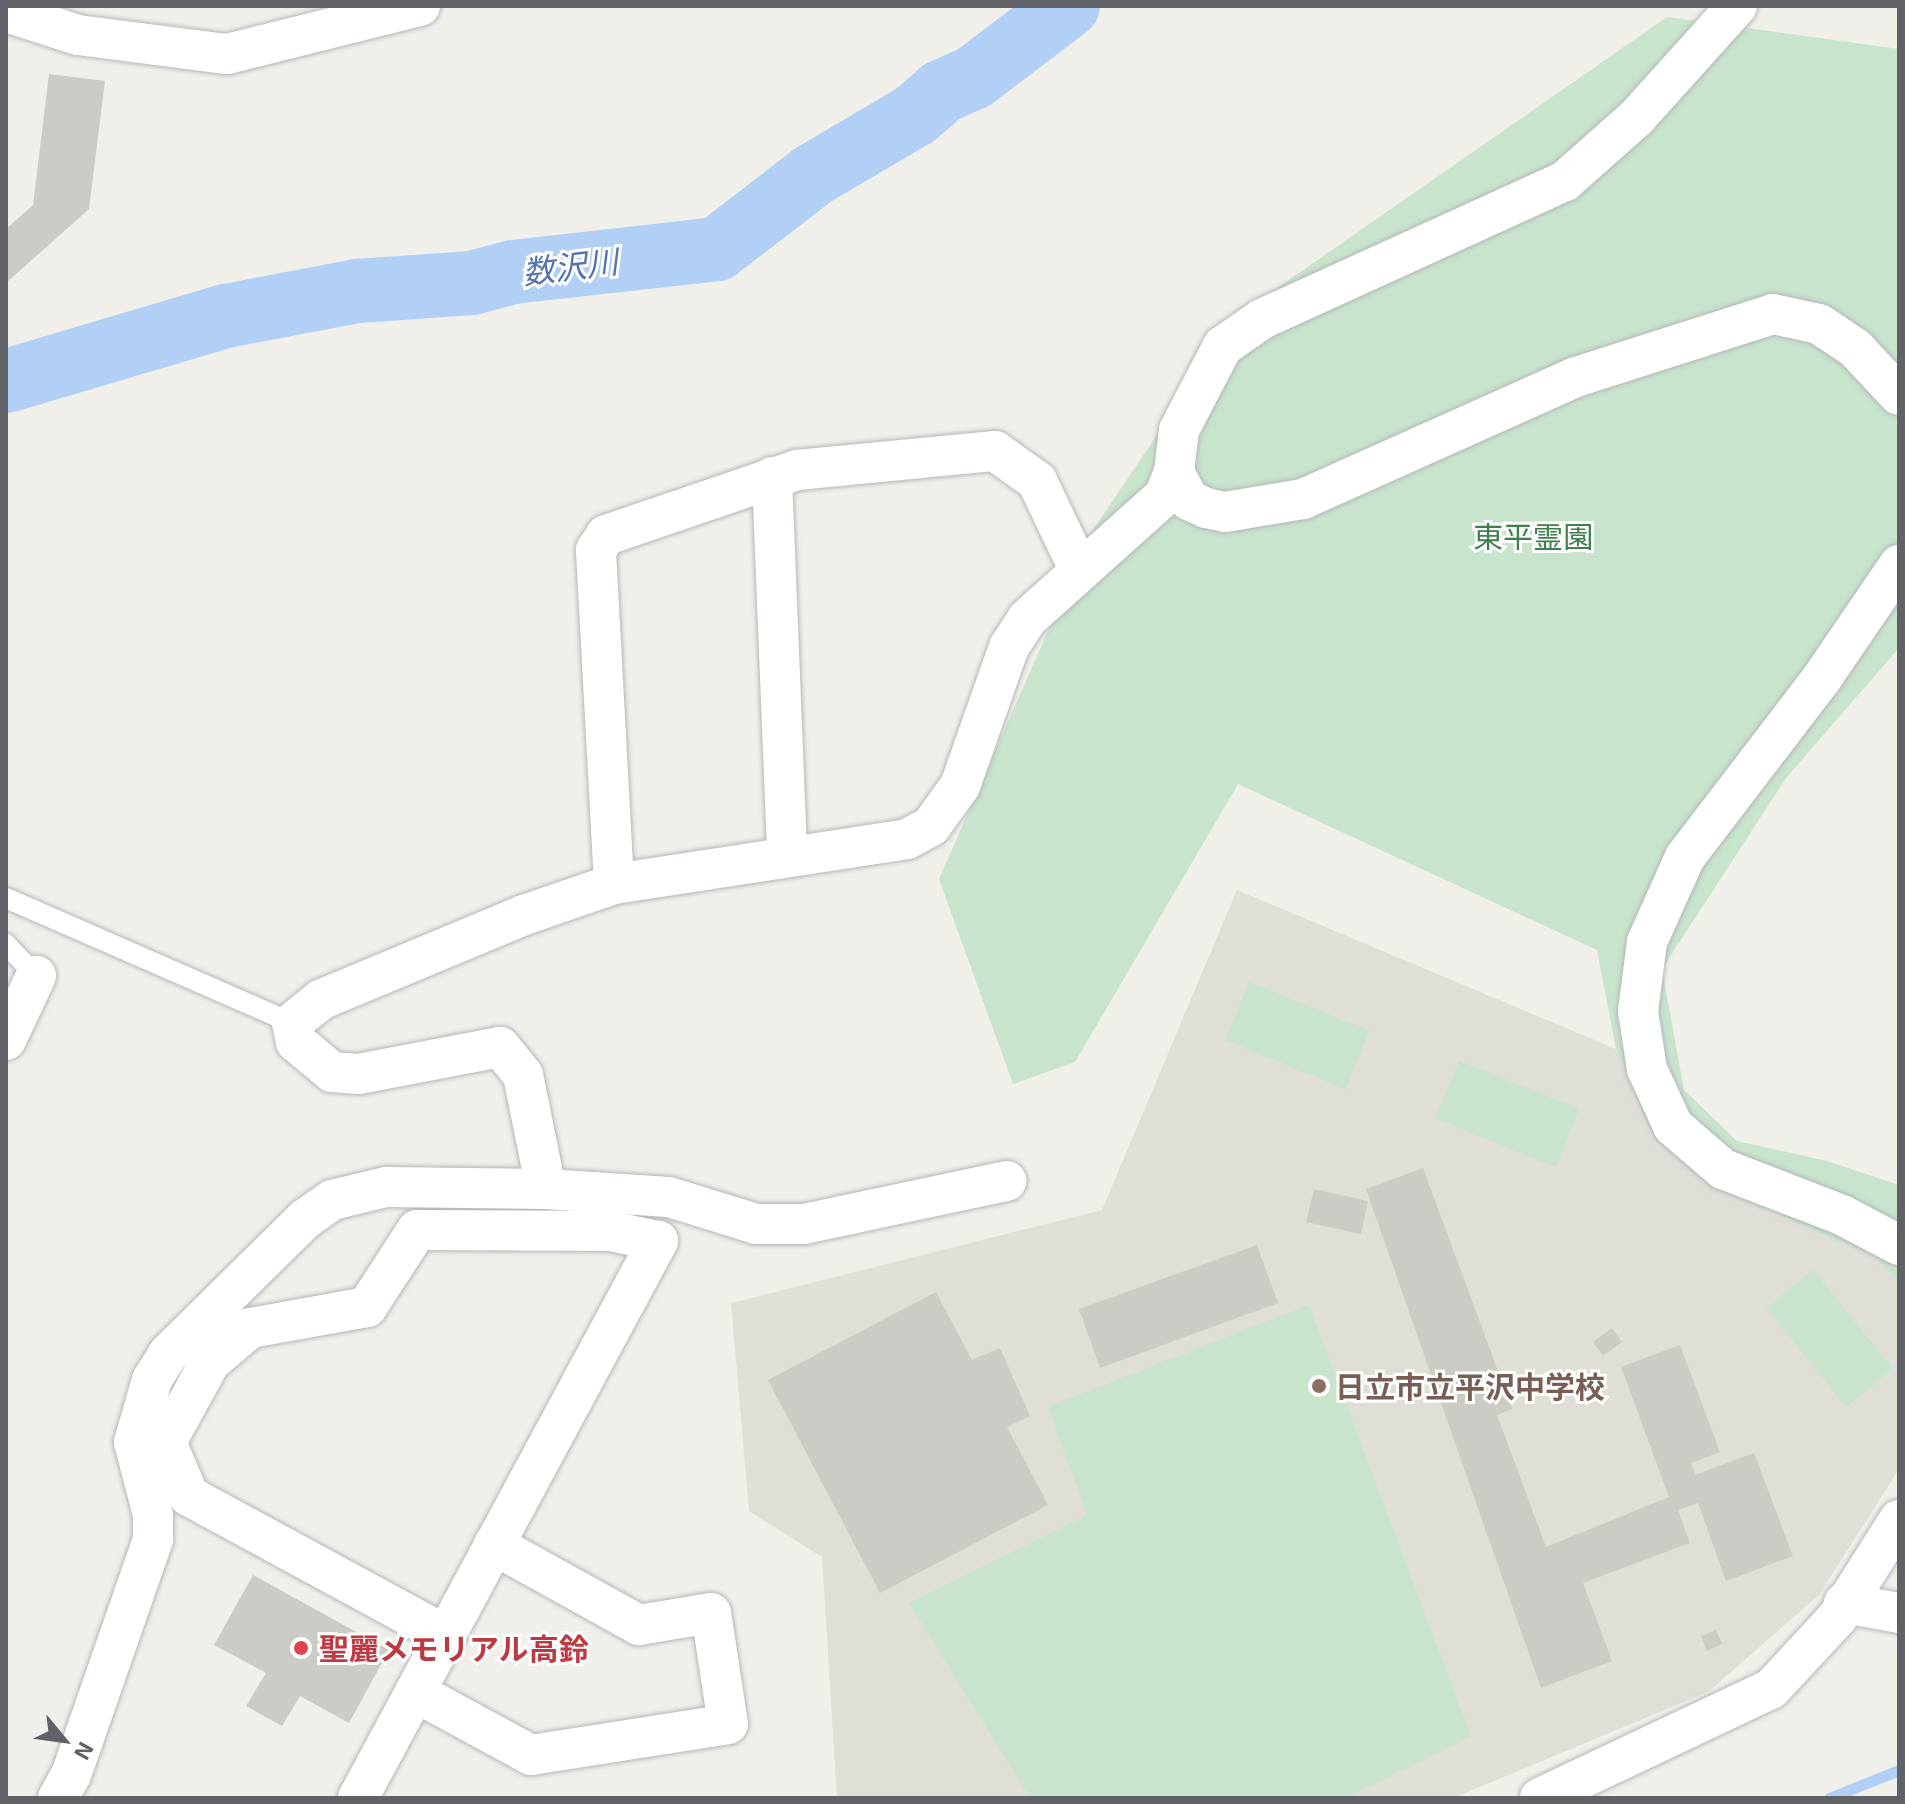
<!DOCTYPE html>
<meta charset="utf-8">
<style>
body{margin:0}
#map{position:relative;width:1905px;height:1804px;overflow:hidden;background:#f0efe9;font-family:"Exo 2","Noto Sans JP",sans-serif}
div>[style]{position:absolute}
.education>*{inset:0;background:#e0dfd7}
.green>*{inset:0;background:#c8e4cc}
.stream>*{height:11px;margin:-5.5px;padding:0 5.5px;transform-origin:5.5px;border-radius:5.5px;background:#b2cff6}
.river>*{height:64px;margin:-32px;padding:0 32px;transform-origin:32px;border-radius:32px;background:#b2cff6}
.building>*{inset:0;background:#cccbc5}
.roads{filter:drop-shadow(0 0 2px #b5b7bb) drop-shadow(0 0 2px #b5b7bb)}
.service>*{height:20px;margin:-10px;padding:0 10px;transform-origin:10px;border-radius:10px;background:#fff}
.minor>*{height:40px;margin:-20px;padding:0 20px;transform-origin:20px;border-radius:20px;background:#fff}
.dots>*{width:22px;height:22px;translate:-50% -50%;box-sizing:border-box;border:4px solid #fff;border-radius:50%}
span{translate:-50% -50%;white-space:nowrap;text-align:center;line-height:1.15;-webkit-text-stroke:6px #fff;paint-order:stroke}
.park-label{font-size:30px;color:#3e7f4b}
.education-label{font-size:30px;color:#785e54;font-weight:700}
.left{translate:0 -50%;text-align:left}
.health-label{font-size:30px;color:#be3a42;font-weight:700}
.water-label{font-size:32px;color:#5373b1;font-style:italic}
.frame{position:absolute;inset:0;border:8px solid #606267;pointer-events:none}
.north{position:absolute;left:24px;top:1700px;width:80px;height:80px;-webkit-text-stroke:6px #fff;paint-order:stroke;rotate:119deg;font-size:22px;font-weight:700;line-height:32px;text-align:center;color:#606267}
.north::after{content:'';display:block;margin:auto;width:28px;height:36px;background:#606267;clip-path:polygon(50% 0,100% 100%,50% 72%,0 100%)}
</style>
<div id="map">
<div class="education">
<i style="clip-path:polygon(1237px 890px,1616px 1049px,1647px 1125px,1713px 1187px,1873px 1256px,1899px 1282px,1899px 1469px,1819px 1595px,1708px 1692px,1453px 1798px,837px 1798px,822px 1557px,749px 1511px,731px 1303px,1102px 1210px)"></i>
</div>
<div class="green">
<i style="clip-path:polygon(1667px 17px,1899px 49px,1899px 648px,1786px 778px,1662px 969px,1684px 1090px,1737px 1141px,1827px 1161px,1899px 1185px,1899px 1282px,1873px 1256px,1713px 1187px,1647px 1125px,1616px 1049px,1597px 950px,1238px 784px,1075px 1062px,1013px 1084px,939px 879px,1091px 533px,1237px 316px)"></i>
<i style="clip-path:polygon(1249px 982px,1369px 1031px,1346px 1089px,1225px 1040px)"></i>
<i style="clip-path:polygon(1459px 1061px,1579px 1109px,1556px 1167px,1435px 1118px)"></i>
<i style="clip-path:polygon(1813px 1270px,1893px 1369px,1846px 1407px,1766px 1307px)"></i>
<i style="clip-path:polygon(1309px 1305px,1471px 1736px,1346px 1798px,1030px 1798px,909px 1603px,1087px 1515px,1048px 1407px)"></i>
</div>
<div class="stream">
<i style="left:1829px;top:1798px;width:75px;rotate:-21.8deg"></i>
</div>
<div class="river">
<i style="left:6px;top:381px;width:229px;rotate:-16.5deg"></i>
<i style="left:226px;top:316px;width:133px;rotate:-10.8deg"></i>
<i style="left:357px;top:291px;width:115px;rotate:-4deg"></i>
<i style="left:472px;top:283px;width:42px;rotate:-15deg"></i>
<i style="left:513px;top:272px;width:205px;rotate:-6.4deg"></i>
<i style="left:717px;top:249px;width:121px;rotate:-37.6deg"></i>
<i style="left:813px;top:175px;width:118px;rotate:-30.5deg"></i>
<i style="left:915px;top:115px;width:35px;rotate:-41deg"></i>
<i style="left:941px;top:92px;width:35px;rotate:-24deg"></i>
<i style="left:973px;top:78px;width:119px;rotate:-37.2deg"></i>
</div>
<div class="building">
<i style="clip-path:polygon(49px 74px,105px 81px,89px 209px,6px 283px,6px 229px,33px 205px)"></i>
<i style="clip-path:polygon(1423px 1168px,1512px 1409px,1497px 1415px,1546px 1547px,1669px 1497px,1621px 1367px,1680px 1345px,1720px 1452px,1691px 1463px,1695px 1475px,1754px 1453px,1793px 1556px,1726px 1581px,1698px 1503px,1678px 1510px,1690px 1543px,1583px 1583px,1612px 1661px,1541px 1688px,1366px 1189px)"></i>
<i style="clip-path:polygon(1314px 1189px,1368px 1201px,1361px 1234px,1306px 1222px)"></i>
<i style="clip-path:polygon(1257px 1245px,1278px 1303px,1100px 1368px,1079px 1309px)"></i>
<i style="clip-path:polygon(936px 1292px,972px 1360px,1000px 1348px,1030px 1416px,1007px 1427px,1048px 1505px,880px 1593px,768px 1380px)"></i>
<i style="clip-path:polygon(1612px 1328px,1622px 1342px,1603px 1356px,1593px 1342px)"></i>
<i style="clip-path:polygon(253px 1575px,389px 1650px,349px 1723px,300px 1696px,282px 1726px,246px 1706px,266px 1673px,214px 1645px)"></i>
<i style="clip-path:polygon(1716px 1630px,1722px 1644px,1707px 1651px,1701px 1636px)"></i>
</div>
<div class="roads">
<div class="service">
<i style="left:6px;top:898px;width:312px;rotate:23.6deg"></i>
<i style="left:6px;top:944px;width:44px;rotate:46.8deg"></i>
</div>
<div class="minor">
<i style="left:6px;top:12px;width:76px;rotate:17.7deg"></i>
<i style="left:78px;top:35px;width:150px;rotate:7.3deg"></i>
<i style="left:227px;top:54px;width:199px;rotate:-14deg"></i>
<i style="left:1174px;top:472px;width:32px;rotate:62deg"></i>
<i style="left:1189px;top:500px;width:19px;rotate:25deg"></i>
<i style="left:1206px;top:508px;width:19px;rotate:12deg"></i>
<i style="left:1225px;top:512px;width:79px;rotate:-9.5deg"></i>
<i style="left:1303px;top:499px;width:299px;rotate:-24.1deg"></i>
<i style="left:1576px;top:377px;width:207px;rotate:-17.7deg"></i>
<i style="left:1773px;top:314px;width:47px;rotate:12.3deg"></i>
<i style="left:1819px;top:324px;width:43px;rotate:33.7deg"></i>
<i style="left:1855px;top:348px;width:64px;rotate:46.9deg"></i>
<i style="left:772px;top:477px;width:380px;rotate:87.7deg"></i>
<i style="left:1899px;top:565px;width:137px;rotate:124.3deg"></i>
<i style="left:1822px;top:678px;width:225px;rotate:127.4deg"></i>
<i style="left:1685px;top:857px;width:93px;rotate:114.1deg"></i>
<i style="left:1647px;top:942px;width:70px;rotate:97.4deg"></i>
<i style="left:1638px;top:1011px;width:59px;rotate:81.2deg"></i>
<i style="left:1647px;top:1069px;width:63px;rotate:65.5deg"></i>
<i style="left:1673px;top:1126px;width:66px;rotate:40.7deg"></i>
<i style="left:1723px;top:1169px;width:128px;rotate:21.1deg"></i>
<i style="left:1842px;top:1215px;width:64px;rotate:27.8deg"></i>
<i style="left:614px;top:884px;width:334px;rotate:-93.1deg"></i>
<i style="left:596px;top:550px;width:18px;rotate:-56deg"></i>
<i style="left:606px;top:535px;width:202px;rotate:-18.8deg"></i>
<i style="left:797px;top:470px;width:199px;rotate:-5.5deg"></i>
<i style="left:995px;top:451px;width:52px;rotate:35.5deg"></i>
<i style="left:1037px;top:481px;width:98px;rotate:64.5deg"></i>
<i style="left:6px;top:1040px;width:71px;rotate:-64.9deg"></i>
<i style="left:546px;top:1189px;width:116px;rotate:-101.4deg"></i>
<i style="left:523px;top:1075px;width:36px;rotate:-129deg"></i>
<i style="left:500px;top:1047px;width:144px;rotate:169.2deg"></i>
<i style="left:359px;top:1074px;width:27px;rotate:-176deg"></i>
<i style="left:332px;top:1072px;width:47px;rotate:-140.2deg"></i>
<i style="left:296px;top:1042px;width:19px;rotate:-102deg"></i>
<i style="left:292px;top:1023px;width:36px;rotate:-39deg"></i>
<i style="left:320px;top:1000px;width:221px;rotate:-22.6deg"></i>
<i style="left:524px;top:915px;width:95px;rotate:-19deg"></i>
<i style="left:614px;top:884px;width:296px;rotate:-8.7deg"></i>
<i style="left:907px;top:839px;width:27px;rotate:-28deg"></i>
<i style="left:931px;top:826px;width:49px;rotate:-54.1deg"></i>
<i style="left:960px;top:786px;width:147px;rotate:-70.6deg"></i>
<i style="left:1009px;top:647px;width:33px;rotate:-57deg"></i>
<i style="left:1027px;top:619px;width:186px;rotate:-41.9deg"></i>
<i style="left:1165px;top:495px;width:25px;rotate:-69deg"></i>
<i style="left:1174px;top:472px;width:42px;rotate:-83.2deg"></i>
<i style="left:1179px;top:430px;width:95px;rotate:-62.4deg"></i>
<i style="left:1223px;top:346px;width:47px;rotate:-34.7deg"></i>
<i style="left:1262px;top:319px;width:333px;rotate:-24.5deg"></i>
<i style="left:1565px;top:181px;width:96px;rotate:-41.6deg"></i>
<i style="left:1637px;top:117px;width:149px;rotate:-48deg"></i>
<i style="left:1844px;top:1603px;width:56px;rotate:10.3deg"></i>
<i style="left:415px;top:1692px;width:132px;rotate:28.5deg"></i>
<i style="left:531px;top:1755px;width:199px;rotate:-8.9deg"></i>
<i style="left:728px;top:1724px;width:112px;rotate:-98.7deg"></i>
<i style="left:711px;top:1613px;width:73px;rotate:170.5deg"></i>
<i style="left:639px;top:1625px;width:166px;rotate:-151.1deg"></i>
<i style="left:58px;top:1798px;width:26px;rotate:-61deg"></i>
<i style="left:71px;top:1775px;width:250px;rotate:-70.8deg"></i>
<i style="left:153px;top:1539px;width:24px;rotate:-90deg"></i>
<i style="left:153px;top:1515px;width:75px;rotate:-104.6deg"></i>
<i style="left:134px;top:1442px;width:65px;rotate:-73.8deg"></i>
<i style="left:152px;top:1380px;width:31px;rotate:-58deg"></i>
<i style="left:168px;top:1354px;width:192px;rotate:-44.6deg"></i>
<i style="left:305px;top:1219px;width:33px;rotate:-35deg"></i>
<i style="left:332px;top:1200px;width:56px;rotate:-13.5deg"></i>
<i style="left:386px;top:1187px;width:160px;rotate:0.7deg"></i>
<i style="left:546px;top:1189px;width:123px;rotate:3.7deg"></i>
<i style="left:669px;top:1197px;width:91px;rotate:17.2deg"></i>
<i style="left:756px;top:1224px;width:48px"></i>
<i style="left:804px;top:1224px;width:207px;rotate:-12deg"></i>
<i style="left:358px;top:1798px;width:633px;rotate:-61.69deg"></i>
<i style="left:658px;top:1241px;width:49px;rotate:-168.2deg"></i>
<i style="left:610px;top:1231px;width:193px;rotate:-179.7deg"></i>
<i style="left:417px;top:1230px;width:92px;rotate:123deg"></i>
<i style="left:367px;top:1307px;width:119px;rotate:169.8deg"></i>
<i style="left:250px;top:1328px;width:52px;rotate:139.6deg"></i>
<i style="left:210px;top:1362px;width:91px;rotate:118.8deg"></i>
<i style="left:166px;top:1442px;width:59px;rotate:66.9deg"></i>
<i style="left:189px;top:1496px;width:291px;rotate:28.5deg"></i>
<i style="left:1540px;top:1798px;width:255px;rotate:-25.3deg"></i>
<i style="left:1771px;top:1689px;width:97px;rotate:-47.1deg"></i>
<i style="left:1837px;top:1618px;width:116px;rotate:-57.7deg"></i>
</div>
</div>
<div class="dots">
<i style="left:1319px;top:1386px;background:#8d6e63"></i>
<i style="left:301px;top:1648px;background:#e0444e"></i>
</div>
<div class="park-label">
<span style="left:1533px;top:536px">東平霊園</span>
</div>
<div class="education-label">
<span class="left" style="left:1335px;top:1386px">日立市立平沢中学校</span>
</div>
<div class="health-label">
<span class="left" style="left:319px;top:1648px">聖麗メモリアル高鈴</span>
</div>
<div class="water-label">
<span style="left:570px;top:266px;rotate:-7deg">数沢川</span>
</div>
<div class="frame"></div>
<div class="north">N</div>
</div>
